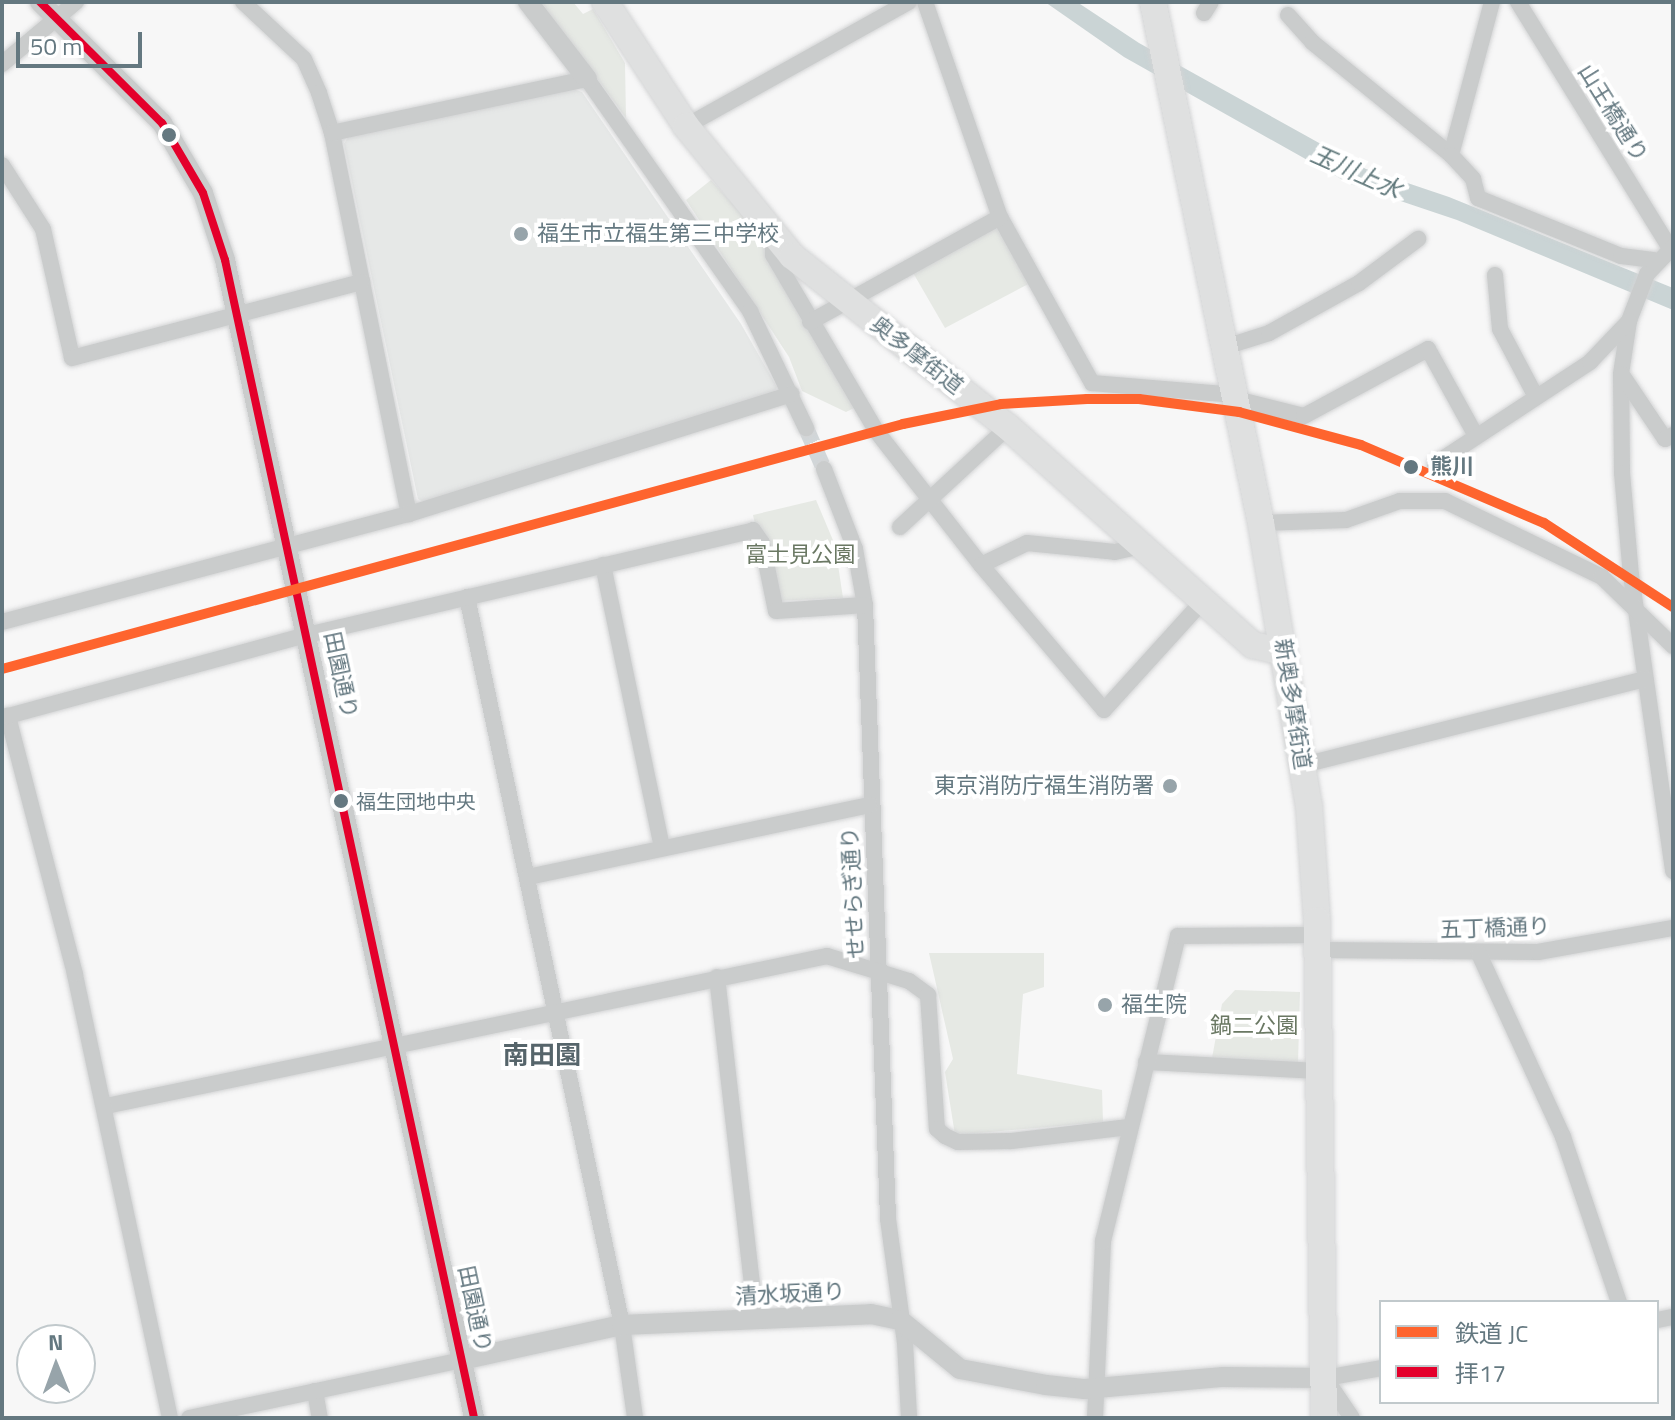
<!DOCTYPE html>
<meta charset="utf-8">
<style>
body{margin:0}
#map{position:relative;width:1675px;height:1420px;overflow:hidden;background:#f7f7f7;font-family:"Titillium Web","Noto Sans JP",sans-serif}
div>[style]{position:absolute}
.built>*{inset:0;background:#e6e8e7}
.green>*{inset:0;background:#e6e9e4}
.water>*{inset:0;background:#cad4d5}
.minor-tunnel>*{height:16px;margin-top:-8px;transform-origin:0;background:repeating-linear-gradient(90deg,#d2d7d9 0 16px,transparent 0 24px)}
.roads{filter:drop-shadow(0 0 2px #d3d4d5) drop-shadow(0 0 2px #d3d4d5)}
.minor>*{height:16px;margin:-8px;padding:0 8px;transform-origin:8px;border-radius:8px;background:#cacccc}
.tertiary>*{height:20px;margin:-10px;padding:0 10px;transform-origin:10px;border-radius:10px;background:#cacccc}
.primary>*{height:26px;margin:-13px;padding:0 13px;transform-origin:13px;border-radius:13px;background:#dfe0e0}
.bus-1>*{height:8px;margin:-4px;padding:0 4px;transform-origin:4px;border-radius:4px;background:#e4002b}
.rail-1>*{height:10px;margin:-5px;padding:0 5px;transform-origin:5px;border-radius:5px;background:#fe642e}
.dots>*{width:22px;height:22px;translate:-50% -50%;box-sizing:border-box;border:4px solid #fff;border-radius:50%}
span{translate:-50% -50%;white-space:nowrap;text-align:center;line-height:1.15;-webkit-text-stroke:8px #fff;paint-order:stroke}
.bus-label{font-size:20px;color:#647880}
.left{translate:0 -50%;text-align:left}
.street-label{font-size:22px;color:#647880}
.poi-label{font-size:22px;color:#647880}
.right{translate:-100% -50%;text-align:right}
.stop-label{font-size:22px;color:#647880;font-weight:700}
.park-label{font-size:22px;color:#6a7863}
.water-label{font-size:24px;color:#5f777a;font-style:italic}
.quarter-label{font-size:26px;color:#56656b;font-weight:700}
.frame{position:absolute;inset:0;border:4px solid #647880;pointer-events:none}
.legend{position:absolute;left:1379px;top:1300px;width:280px;height:104px;box-sizing:border-box;background:#fff;border:2px solid #c1c9cc;margin:0;padding:10px 14px;list-style:none;font-size:24px;color:#647880}
.legend li{display:flex;align-items:center;gap:16px;height:40px}
.legend b{width:40px;border:2px solid #c1c9cc}
.north{position:absolute;left:16px;top:1324px;width:80px;height:80px;box-sizing:border-box;background:#fff;border:2px solid #c1c9cc;border-radius:50%;rotate:359deg;font-size:22px;font-weight:700;line-height:32px;text-align:center;color:#647880}
.north::after{content:'';display:block;margin:auto;width:28px;height:36px;background:#97a4aa;clip-path:polygon(50% 0,100% 100%,50% 72%,0 100%)}
.scale{position:absolute;left:16px;top:32px;width:126px;height:36px;box-sizing:border-box;border:4px solid #647880;border-top:0;padding-left:10px;font-size:24px;line-height:28px;white-space:nowrap;color:#647880;-webkit-text-stroke:6px #fff;paint-order:stroke}
</style>
<div id="map">
<div class="built">
<i style="clip-path:polygon(573px 89px,582px 92px,741px 324px,777px 387px,774px 393px,426px 503px,418px 499px,344px 144px,348px 137px)"></i>
</div>
<div class="green">
<i style="clip-path:polygon(541px 2px,573px 2px,583px 14px,593px 9px,625px 63px,626px 118px)"></i>
<i style="clip-path:polygon(711px 180px,750px 223px,856px 407px,846px 412px,802px 391px,789px 357px,686px 200px)"></i>
<i style="clip-path:polygon(996px 228px,1034px 281px,945px 328px,912px 271px)"></i>
<i style="clip-path:polygon(816px 500px,835px 545px,843px 598px,773px 601px,753px 515px)"></i>
<i style="clip-path:polygon(929px 953px,1044px 953px,1044px 987px,1023px 994px,1017px 1074px,1102px 1090px,1103px 1122px,955px 1135px,945px 1072px,953px 1059px)"></i>
<i style="clip-path:polygon(1235px 990px,1300px 992px,1298px 1064px,1212px 1058px,1222px 1004px)"></i>
</div>
<div class="water">
<i style="clip-path:polygon(1045px 2px,1077px 2px,1139px 43px,1366px 169px,1449px 197px,1673px 288px,1673px 310px,1457px 220px,1350px 184px,1124px 57px)"></i>
</div>
<div class="minor-tunnel">
<i style="left:806px;top:428px;width:45px;rotate:66.3deg"></i>
</div>
<div class="roads">
<div class="minor">
<i style="left:243px;top:2px;width:83px;rotate:43.1deg"></i>
<i style="left:304px;top:59px;width:37px;rotate:66deg"></i>
<i style="left:319px;top:93px;width:42px;rotate:72deg"></i>
<i style="left:332px;top:133px;width:389px;rotate:78.6deg"></i>
<i style="left:925px;top:2px;width:228px;rotate:70.8deg"></i>
<i style="left:1000px;top:217px;width:190px;rotate:61deg"></i>
<i style="left:1092px;top:383px;width:144px;rotate:4.8deg"></i>
<i style="left:1518px;top:2px;width:289px;rotate:58.3deg"></i>
<i style="left:1204px;top:13px;width:13px;rotate:-58deg"></i>
<i style="left:1288px;top:15px;width:36px;rotate:48deg"></i>
<i style="left:1312px;top:42px;width:179px;rotate:39.1deg"></i>
<i style="left:1451px;top:155px;width:158px;rotate:-75deg"></i>
<i style="left:2px;top:64px;width:97px;rotate:-40deg"></i>
<i style="left:686px;top:126px;width:255px;rotate:-29.1deg"></i>
<i style="left:332px;top:133px;width:261px;rotate:-12deg"></i>
<i style="left:587px;top:79px;width:284px;rotate:54.9deg"></i>
<i style="left:750px;top:311px;width:130px;rotate:64.4deg"></i>
<i style="left:1451px;top:155px;width:33px;rotate:47deg"></i>
<i style="left:1473px;top:179px;width:20px;rotate:75deg"></i>
<i style="left:1478px;top:198px;width:154px;rotate:22.1deg"></i>
<i style="left:1621px;top:256px;width:34px;rotate:7deg"></i>
<i style="left:2px;top:165px;width:76px;rotate:57.4deg"></i>
<i style="left:43px;top:229px;width:132px;rotate:77.3deg"></i>
<i style="left:72px;top:358px;width:300px;rotate:-14.7deg"></i>
<i style="left:773px;top:233px;width:22px;rotate:90deg"></i>
<i style="left:773px;top:255px;width:205px;rotate:59.6deg"></i>
<i style="left:877px;top:432px;width:169px;rotate:52deg"></i>
<i style="left:981px;top:565px;width:51px;rotate:-25.6deg"></i>
<i style="left:1027px;top:543px;width:88px;rotate:5.8deg"></i>
<i style="left:1115px;top:552px;width:27px;rotate:-13deg"></i>
<i style="left:1673px;top:247px;width:37px;rotate:134deg"></i>
<i style="left:1647px;top:274px;width:50px;rotate:111deg"></i>
<i style="left:1629px;top:321px;width:54px;rotate:98.6deg"></i>
<i style="left:1621px;top:374px;width:99px;rotate:89.4deg"></i>
<i style="left:1622px;top:473px;width:102px;rotate:85deg"></i>
<i style="left:1631px;top:575px;width:299px;rotate:81.9deg"></i>
<i style="left:1495px;top:275px;width:54px;rotate:84.7deg"></i>
<i style="left:1500px;top:329px;width:75px;rotate:62.1deg"></i>
<i style="left:810px;top:322px;width:217px;rotate:-28.9deg"></i>
<i style="left:1225px;top:347px;width:46px;rotate:-17.7deg"></i>
<i style="left:1269px;top:333px;width:103px;rotate:-29.1deg"></i>
<i style="left:1359px;top:283px;width:74px;rotate:-36.7deg"></i>
<i style="left:1622px;top:375px;width:77px;rotate:56.1deg"></i>
<i style="left:1665px;top:439px;width:9px;rotate:-27deg"></i>
<i style="left:1236px;top:399px;width:70px;rotate:14deg"></i>
<i style="left:1304px;top:416px;width:141px;rotate:-28.4deg"></i>
<i style="left:1428px;top:349px;width:99px;rotate:61.1deg"></i>
<i style="left:1435px;top:464px;width:186px;rotate:-33.3deg"></i>
<i style="left:1590px;top:362px;width:57px;rotate:-46.4deg"></i>
<i style="left:824px;top:469px;width:86px;rotate:68.8deg"></i>
<i style="left:855px;top:549px;width:57px;rotate:79.9deg"></i>
<i style="left:865px;top:605px;width:614px;rotate:87.85deg"></i>
<i style="left:888px;top:1219px;width:125px;rotate:82.2deg"></i>
<i style="left:905px;top:1343px;width:75px;rotate:86.9deg"></i>
<i style="left:1261px;top:523px;width:85px;rotate:-2deg"></i>
<i style="left:1346px;top:520px;width:57px;rotate:-19.4deg"></i>
<i style="left:1400px;top:501px;width:45px"></i>
<i style="left:1445px;top:501px;width:174px;rotate:25.8deg"></i>
<i style="left:1602px;top:577px;width:99px;rotate:44.2deg"></i>
<i style="left:900px;top:527px;width:147px;rotate:-42.8deg"></i>
<i style="left:603px;top:565px;width:288px;rotate:78.2deg"></i>
<i style="left:981px;top:565px;width:190px;rotate:49.7deg"></i>
<i style="left:1104px;top:710px;width:146px;rotate:-47.8deg"></i>
<i style="left:467px;top:597px;width:744px;rotate:77.98deg"></i>
<i style="left:622px;top:1325px;width:94px;rotate:82deg"></i>
<i style="left:2px;top:622px;width:421px;rotate:-14.9deg"></i>
<i style="left:409px;top:514px;width:401px;rotate:-17.4deg"></i>
<i style="left:1303px;top:765px;width:353px;rotate:-14.1deg"></i>
<i style="left:528px;top:877px;width:349px;rotate:-11.9deg"></i>
<i style="left:1317px;top:950px;width:221px;rotate:0.5deg"></i>
<i style="left:1538px;top:952px;width:137px;rotate:-10.1deg"></i>
<i style="left:1479px;top:954px;width:201px;rotate:65.3deg"></i>
<i style="left:1563px;top:1137px;width:174px;rotate:71.3deg"></i>
<i style="left:717px;top:977px;width:345px;rotate:83.5deg"></i>
<i style="left:1146px;top:1062px;width:174px;rotate:3deg"></i>
<i style="left:106px;top:1106px;width:736px;rotate:-11.75deg"></i>
<i style="left:827px;top:956px;width:86px;rotate:17deg"></i>
<i style="left:909px;top:981px;width:24px;rotate:36deg"></i>
<i style="left:928px;top:995px;width:134px;rotate:86.2deg"></i>
<i style="left:937px;top:1129px;width:11px;rotate:41deg"></i>
<i style="left:945px;top:1136px;width:14px;rotate:25deg"></i>
<i style="left:958px;top:1142px;width:53px;rotate:-1.1deg"></i>
<i style="left:1011px;top:1141px;width:119px;rotate:-6.8deg"></i>
<i style="left:1657px;top:1320px;width:16px;rotate:-11deg"></i>
<i style="left:1325px;top:1378px;width:57px;rotate:-10.1deg"></i>
<i style="left:1325px;top:1378px;width:48px;rotate:56deg"></i>
<i style="left:315px;top:1391px;width:27px;rotate:80deg"></i>
<i style="left:170px;top:1418px;width:454px;rotate:-102.1deg"></i>
<i style="left:75px;top:974px;width:267px;rotate:-104.6deg"></i>
<i style="left:8px;top:716px;width:310px;rotate:-15.2deg"></i>
<i style="left:307px;top:635px;width:458px;rotate:-13.2deg"></i>
<i style="left:753px;top:530px;width:16px;rotate:55deg"></i>
<i style="left:762px;top:543px;width:69px;rotate:78.4deg"></i>
<i style="left:776px;top:611px;width:89px;rotate:-3.9deg"></i>
<i style="left:189px;top:1418px;width:278px;rotate:-12deg"></i>
<i style="left:1095px;top:1418px;width:177px;rotate:-87.4deg"></i>
<i style="left:1103px;top:1241px;width:314px;rotate:-76.2deg"></i>
<i style="left:1178px;top:936px;width:139px;rotate:-0.4deg"></i>
</div>
<div class="tertiary">
<i style="left:40px;top:2px;width:172px;rotate:44.8deg"></i>
<i style="left:162px;top:123px;width:81px;rotate:59.6deg"></i>
<i style="left:203px;top:193px;width:71px;rotate:71.8deg"></i>
<i style="left:225px;top:260px;width:1184px;rotate:77.86deg"></i>
<i style="left:528px;top:2px;width:97px;rotate:52.5deg"></i>
<i style="left:461px;top:1360px;width:165px;rotate:-12.3deg"></i>
<i style="left:622px;top:1325px;width:249px;rotate:-2.5deg"></i>
<i style="left:871px;top:1314px;width:30px;rotate:12deg"></i>
<i style="left:900px;top:1320px;width:77px;rotate:39.2deg"></i>
<i style="left:960px;top:1369px;width:87px;rotate:10.5deg"></i>
<i style="left:1046px;top:1385px;width:39px;rotate:6deg"></i>
<i style="left:1085px;top:1389px;width:139px;rotate:-5deg"></i>
<i style="left:1223px;top:1377px;width:102px;rotate:0.6deg"></i>
</div>
<div class="primary">
<i style="left:605px;top:2px;width:148px;rotate:56.8deg"></i>
<i style="left:686px;top:126px;width:168px;rotate:50.8deg"></i>
<i style="left:792px;top:256px;width:275px;rotate:38.4deg"></i>
<i style="left:1008px;top:427px;width:328px;rotate:41.7deg"></i>
<i style="left:1253px;top:645px;width:31px;rotate:13deg"></i>
<i style="left:1153px;top:2px;width:532px;rotate:78.29deg"></i>
<i style="left:1261px;top:523px;width:287px;rotate:80.4deg"></i>
<i style="left:1309px;top:806px;width:114px;rotate:86deg"></i>
<i style="left:1317px;top:920px;width:498px;rotate:89.2deg"></i>
</div>
</div>
<div class="bus-1">
<i style="left:40px;top:2px;width:172px;rotate:44.8deg"></i>
<i style="left:162px;top:123px;width:81px;rotate:59.6deg"></i>
<i style="left:203px;top:193px;width:71px;rotate:71.8deg"></i>
<i style="left:225px;top:260px;width:1184px;rotate:77.86deg"></i>
</div>
<div class="rail-1">
<i style="left:2px;top:669px;width:934px;rotate:-15.21deg"></i>
<i style="left:903px;top:424px;width:100px;rotate:-11.5deg"></i>
<i style="left:1001px;top:404px;width:86px;rotate:-3.3deg"></i>
<i style="left:1087px;top:399px;width:52px"></i>
<i style="left:1139px;top:399px;width:101px;rotate:7.4deg"></i>
<i style="left:1239px;top:412px;width:126px;rotate:15.1deg"></i>
<i style="left:1361px;top:445px;width:199px;rotate:23.1deg"></i>
<i style="left:1544px;top:523px;width:154px;rotate:33.1deg"></i>
</div>
<div class="dots">
<i style="left:169px;top:135px;background:#647880"></i>
<i style="left:521px;top:234px;background:#97a4aa"></i>
<i style="left:1411px;top:467px;background:#647880"></i>
<i style="left:1170px;top:786px;background:#97a4aa"></i>
<i style="left:341px;top:801px;background:#647880"></i>
<i style="left:1105px;top:1005px;background:#97a4aa"></i>
</div>
<div class="bus-label">
<span class="left" style="left:356px;top:801px">福生団地中央</span>
</div>
<div class="street-label">
<span style="left:1613px;top:113px;rotate:58deg">山王橋通り</span>
<span style="left:917px;top:355px;rotate:38deg">奥多摩街道</span>
<span style="left:341px;top:675px;rotate:78deg">田園通り</span>
<span style="left:1293px;top:704px;rotate:81deg">新奥多摩街道</span>
<span style="left:853px;top:893px;rotate:-93deg">せせらぎ通り</span>
<span style="left:1495px;top:928px;rotate:-2deg">五丁橋通り</span>
<span style="left:790px;top:1294px;rotate:-3deg">清水坂通り</span>
<span style="left:475px;top:1309px;rotate:78deg">田園通り</span>
</div>
<div class="poi-label">
<span class="left" style="left:537px;top:234px">福生市立福生第三中学校</span>
<span class="right" style="left:1154px;top:786px">東京消防庁福生消防署</span>
<span class="left" style="left:1121px;top:1005px">福生院</span>
</div>
<div class="stop-label">
<span class="left" style="left:1430px;top:467px">熊川</span>
</div>
<div class="park-label">
<span style="left:800px;top:555px">富士見公園</span>
<span style="left:1254px;top:1026px">鍋二公園</span>
</div>
<div class="water-label">
<span style="left:1356px;top:172px;rotate:24deg">玉川上水</span>
</div>
<div class="quarter-label">
<span style="left:542px;top:1055px">南田園</span>
</div>
<div class="frame"></div>
<ul class="legend">
<li><b style="height:10px;background:#fe642e"></b>鉄道 JC</li>
<li><b style="height:10px;background:#e4002b"></b>拝17</li>
</ul>
<div class="north">N</div>
<div class="scale">50 m</div>
</div>
